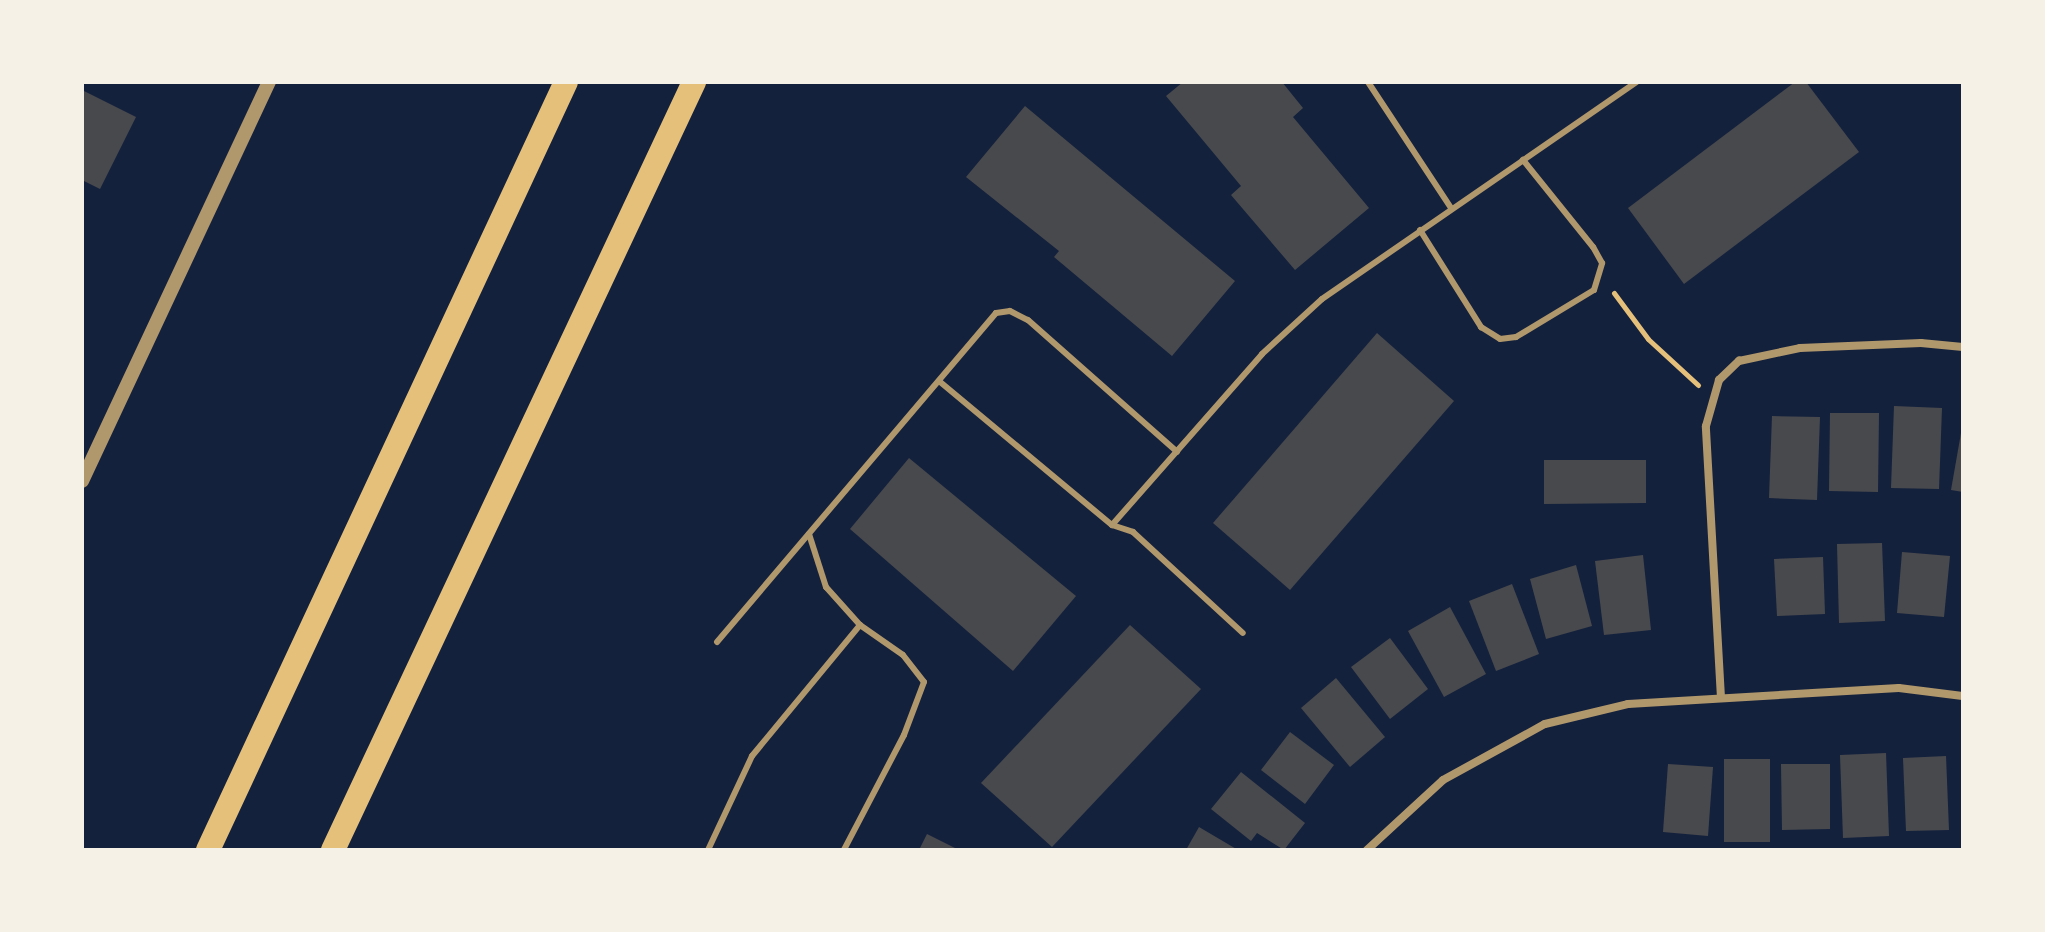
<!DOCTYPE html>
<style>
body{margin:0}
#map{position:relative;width:2045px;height:932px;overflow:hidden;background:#14213d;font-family:Overpass,sans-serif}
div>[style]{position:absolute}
.building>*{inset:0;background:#48494c}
.path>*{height:5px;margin:-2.5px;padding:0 2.5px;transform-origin:2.5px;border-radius:2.5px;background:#e5c07b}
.service>*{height:6px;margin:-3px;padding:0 3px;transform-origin:3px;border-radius:3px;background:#b1986c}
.minor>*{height:8px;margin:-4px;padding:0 4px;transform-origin:4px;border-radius:4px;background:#b1986c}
.tertiary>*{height:14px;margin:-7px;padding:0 7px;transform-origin:7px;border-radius:7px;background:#b1986c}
.motorway>*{height:24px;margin:-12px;padding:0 12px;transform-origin:12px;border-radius:12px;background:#e5c07b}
span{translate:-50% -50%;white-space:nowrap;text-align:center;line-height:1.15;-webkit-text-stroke:6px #f6f1e7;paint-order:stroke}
.frame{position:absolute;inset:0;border:84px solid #f6f1e7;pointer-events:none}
</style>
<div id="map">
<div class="building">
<i style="clip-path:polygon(1183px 82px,1282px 82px,1303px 108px,1293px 117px,1369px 208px,1295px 270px,1231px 195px,1241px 186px,1166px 96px)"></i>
<i style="clip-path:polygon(1795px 82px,1806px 82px,1859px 152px,1684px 284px,1628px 208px)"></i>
<i style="clip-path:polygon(82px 90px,136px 117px,100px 189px,82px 180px)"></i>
<i style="clip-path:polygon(1025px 106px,1235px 281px,1172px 356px,1054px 257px,1059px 251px,966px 177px)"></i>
<i style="clip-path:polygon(1377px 333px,1454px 401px,1290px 590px,1213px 523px)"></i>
<i style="clip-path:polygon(1894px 406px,1942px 408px,1939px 489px,1891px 488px)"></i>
<i style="clip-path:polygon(1830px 413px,1879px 413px,1878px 492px,1829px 491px)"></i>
<i style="clip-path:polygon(1772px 416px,1820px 417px,1817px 500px,1769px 498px)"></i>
<i style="clip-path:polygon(1961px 433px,1963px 434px,1963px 492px,1951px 490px)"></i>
<i style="clip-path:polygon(909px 458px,1076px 596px,1013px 671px,850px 529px)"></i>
<i style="clip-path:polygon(1544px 460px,1646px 460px,1646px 503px,1544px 504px)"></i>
<i style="clip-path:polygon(1882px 543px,1885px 621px,1839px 623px,1837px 544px)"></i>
<i style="clip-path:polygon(1902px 552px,1950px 556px,1944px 617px,1897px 613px)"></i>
<i style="clip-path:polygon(1643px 555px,1651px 630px,1604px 635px,1595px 561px)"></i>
<i style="clip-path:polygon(1823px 557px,1825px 614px,1777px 616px,1774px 559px)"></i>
<i style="clip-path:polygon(1576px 565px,1592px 626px,1546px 639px,1530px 579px)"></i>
<i style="clip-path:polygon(1512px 584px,1539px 654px,1496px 671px,1469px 601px)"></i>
<i style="clip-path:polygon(1450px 607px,1486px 674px,1444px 697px,1408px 631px)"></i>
<i style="clip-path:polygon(1130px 625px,1201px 689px,1052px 847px,981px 783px)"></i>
<i style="clip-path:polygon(1390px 638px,1428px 689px,1390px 719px,1351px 667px)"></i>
<i style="clip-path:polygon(1336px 678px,1385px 737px,1350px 767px,1301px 708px)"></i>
<i style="clip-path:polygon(1290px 732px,1334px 765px,1305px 804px,1261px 770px)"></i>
<i style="clip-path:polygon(1886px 753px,1889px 836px,1843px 838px,1840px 755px)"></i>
<i style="clip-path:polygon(1946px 756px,1949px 830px,1906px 831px,1903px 758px)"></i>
<i style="clip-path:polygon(1724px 759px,1770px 759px,1770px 842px,1724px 842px)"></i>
<i style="clip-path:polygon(1668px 764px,1713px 767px,1708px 836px,1663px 832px)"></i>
<i style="clip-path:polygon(1781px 764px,1830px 764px,1830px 829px,1782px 830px)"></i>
<i style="clip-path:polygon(1241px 772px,1305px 823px,1284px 850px,1257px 833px,1251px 841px,1211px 809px)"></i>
<i style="clip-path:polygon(1199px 827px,1238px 850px,1186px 850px)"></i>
<i style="clip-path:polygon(927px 834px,959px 850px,919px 850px)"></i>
</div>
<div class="path">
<i style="left:1614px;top:293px;width:57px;rotate:53.5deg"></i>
<i style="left:1648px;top:339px;width:68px;rotate:42.6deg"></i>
</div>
<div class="service">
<i style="left:1368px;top:82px;width:151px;rotate:56.6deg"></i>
<i style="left:1420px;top:230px;width:115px;rotate:57.8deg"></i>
<i style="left:1481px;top:327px;width:22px;rotate:32deg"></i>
<i style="left:1500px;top:339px;width:16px;rotate:-7deg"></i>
<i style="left:1516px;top:337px;width:91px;rotate:-31.1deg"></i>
<i style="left:1594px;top:290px;width:28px;rotate:-73deg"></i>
<i style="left:1602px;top:263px;width:18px;rotate:-119deg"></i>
<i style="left:1593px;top:247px;width:112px;rotate:-128.8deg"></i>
<i style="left:939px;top:381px;width:225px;rotate:39.8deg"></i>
<i style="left:1112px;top:525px;width:22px;rotate:18deg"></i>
<i style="left:1133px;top:532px;width:149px;rotate:42.6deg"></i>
<i style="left:1112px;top:525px;width:227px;rotate:-48.7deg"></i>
<i style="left:1262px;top:354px;width:81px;rotate:-42.5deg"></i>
<i style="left:1322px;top:299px;width:382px;rotate:-34.6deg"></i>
<i style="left:809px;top:534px;width:56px;rotate:72.2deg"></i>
<i style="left:826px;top:587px;width:51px;rotate:48.2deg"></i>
<i style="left:860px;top:625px;width:52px;rotate:34.9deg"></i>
<i style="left:903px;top:655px;width:34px;rotate:52deg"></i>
<i style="left:924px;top:682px;width:57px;rotate:110.7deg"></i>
<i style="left:904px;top:735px;width:130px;rotate:117.6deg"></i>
<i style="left:717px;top:642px;width:431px;rotate:-49.7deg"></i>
<i style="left:996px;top:313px;width:14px;rotate:-8deg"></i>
<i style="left:1010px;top:311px;width:20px;rotate:27deg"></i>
<i style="left:1028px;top:320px;width:199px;rotate:41.5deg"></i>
<i style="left:708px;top:850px;width:104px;rotate:-64.9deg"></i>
<i style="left:752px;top:756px;width:170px;rotate:-50.5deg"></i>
</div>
<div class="minor">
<i style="left:1721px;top:698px;width:272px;rotate:-93.2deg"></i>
<i style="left:1706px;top:426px;width:48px;rotate:-74.2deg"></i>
<i style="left:1719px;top:380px;width:28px;rotate:-44deg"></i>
<i style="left:1739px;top:361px;width:62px;rotate:-12deg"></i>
<i style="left:1800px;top:348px;width:121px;rotate:-2.4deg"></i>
<i style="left:1921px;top:343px;width:42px;rotate:5.4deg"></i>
<i style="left:1367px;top:850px;width:103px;rotate:-42.6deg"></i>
<i style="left:1443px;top:780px;width:116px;rotate:-28.8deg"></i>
<i style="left:1545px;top:724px;width:85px;rotate:-13.5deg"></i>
<i style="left:1628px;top:704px;width:271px;rotate:-3.4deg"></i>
<i style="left:1899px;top:688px;width:64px;rotate:7.1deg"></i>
</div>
<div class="tertiary">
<i style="left:82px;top:481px;width:441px;rotate:-64.9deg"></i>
</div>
<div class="motorway">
<i style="left:208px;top:850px;width:847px;rotate:-65.01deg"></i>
<i style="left:333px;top:850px;width:849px;rotate:-64.82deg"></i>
</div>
<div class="frame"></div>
</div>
